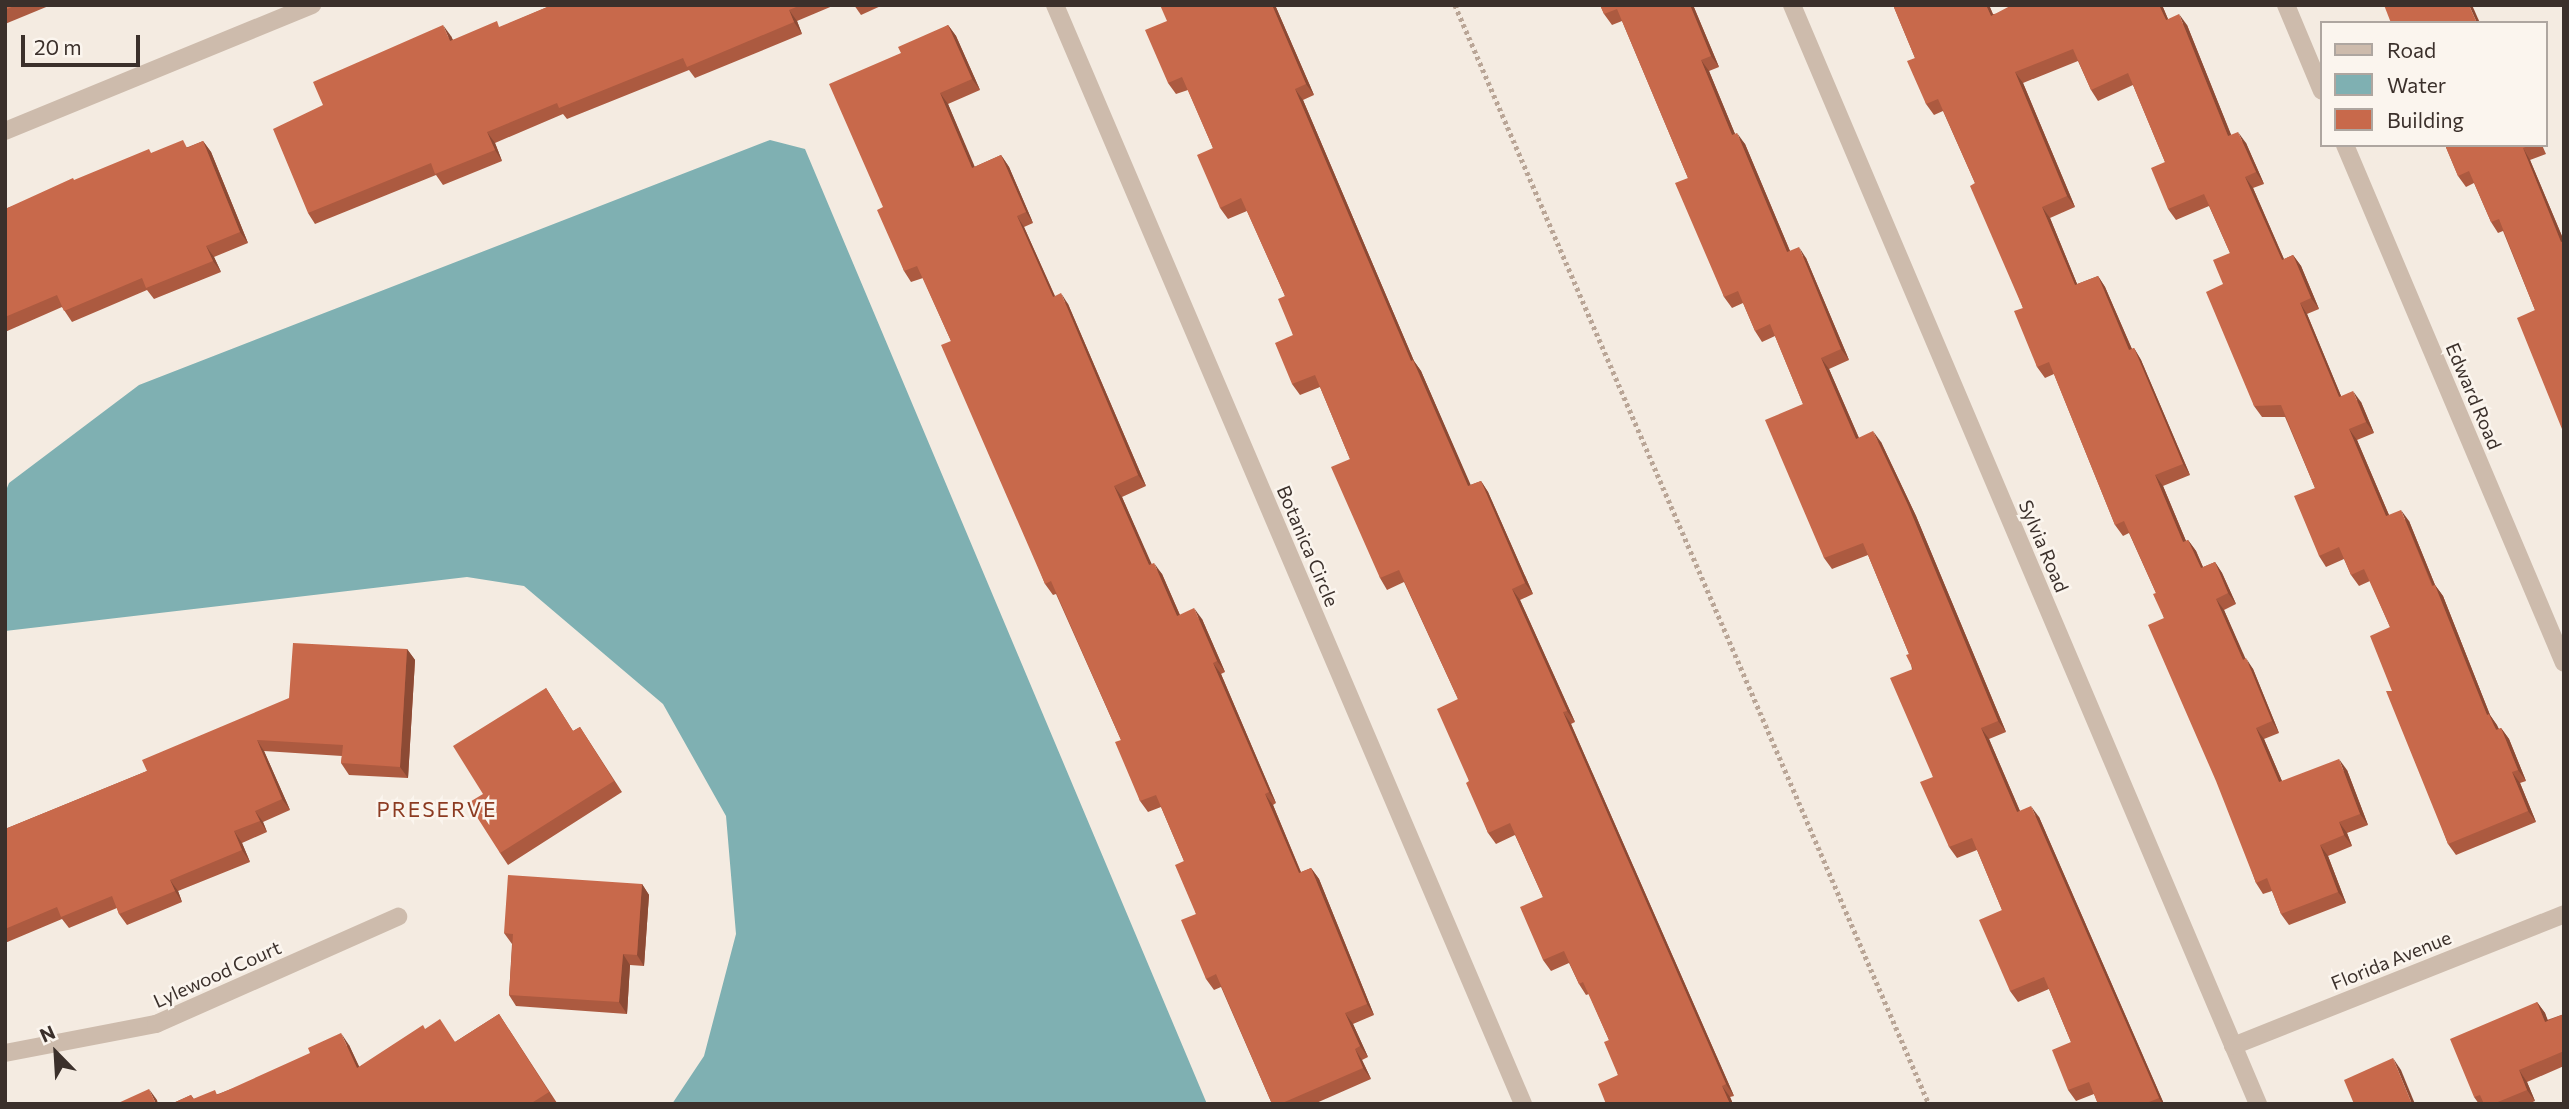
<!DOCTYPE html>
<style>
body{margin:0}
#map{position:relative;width:2569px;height:1109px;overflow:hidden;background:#f4ebe1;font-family:Commissioner,sans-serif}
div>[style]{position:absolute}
.water>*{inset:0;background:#7fb0b2}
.path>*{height:4.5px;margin-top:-2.25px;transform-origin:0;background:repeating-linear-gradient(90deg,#b9a596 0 3.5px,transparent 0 7px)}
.street>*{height:18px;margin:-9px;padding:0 9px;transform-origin:9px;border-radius:9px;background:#cdbbac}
.wall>*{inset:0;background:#ac5a40}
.shaded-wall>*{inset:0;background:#8c4a34}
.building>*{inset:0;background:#c8694b}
span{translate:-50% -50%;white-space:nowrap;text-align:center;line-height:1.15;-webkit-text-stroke:5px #fbf5ee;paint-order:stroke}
.street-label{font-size:19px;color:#3b302b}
.neighbourhood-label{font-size:21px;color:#8c3b22;letter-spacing:2px}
.frame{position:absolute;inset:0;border:7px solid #3b302b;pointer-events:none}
.legend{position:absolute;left:2320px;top:21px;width:228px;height:126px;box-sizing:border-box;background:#fbf5ee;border:2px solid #aea6a0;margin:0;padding:9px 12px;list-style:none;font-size:21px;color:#3b302b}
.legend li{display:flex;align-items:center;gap:14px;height:35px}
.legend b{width:35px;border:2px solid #aea6a0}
.north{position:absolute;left:21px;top:1018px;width:70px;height:70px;-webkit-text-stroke:5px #fbf5ee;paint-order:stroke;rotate:336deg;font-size:19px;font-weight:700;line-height:28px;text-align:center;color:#3b302b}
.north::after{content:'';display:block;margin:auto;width:24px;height:32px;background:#3b302b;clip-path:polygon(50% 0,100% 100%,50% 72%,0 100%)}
.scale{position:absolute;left:21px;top:35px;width:119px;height:32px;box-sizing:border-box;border:4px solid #3b302b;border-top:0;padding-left:9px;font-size:21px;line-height:24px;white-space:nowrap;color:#3b302b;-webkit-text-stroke:5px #fbf5ee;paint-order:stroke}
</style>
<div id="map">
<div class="water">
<i style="clip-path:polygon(770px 140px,805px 149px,1207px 1104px,672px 1104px,704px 1056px,736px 934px,726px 816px,663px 704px,524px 586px,467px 577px,5px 631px,5px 493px,9px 483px,139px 385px)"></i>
</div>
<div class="path">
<i style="left:1455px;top:5px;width:1197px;rotate:66.67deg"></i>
</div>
<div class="street">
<i style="left:1055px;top:5px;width:1194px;rotate:66.93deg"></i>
<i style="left:1792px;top:5px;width:1194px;rotate:67.02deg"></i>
<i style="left:2286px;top:5px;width:93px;rotate:67.3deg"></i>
<i style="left:5px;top:131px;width:332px;rotate:-22.3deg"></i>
<i style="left:2345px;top:145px;width:562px;rotate:67.08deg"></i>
<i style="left:2233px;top:1046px;width:356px;rotate:-21.7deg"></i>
<i style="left:5px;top:1053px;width:154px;rotate:-10.9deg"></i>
<i style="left:156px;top:1024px;width:265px;rotate:-23.9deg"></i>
</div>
<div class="wall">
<i style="clip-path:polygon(5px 5px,51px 5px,5px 24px)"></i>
<i style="clip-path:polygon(552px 5px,835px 5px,797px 21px,802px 34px,695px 78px,689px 70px,567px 119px,563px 114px,495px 143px,502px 161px,443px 185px,436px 175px,315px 224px,308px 213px,323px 105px,451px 36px,453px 40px,501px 27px)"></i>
<i style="clip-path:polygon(854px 5px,883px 5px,861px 15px)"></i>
<i style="clip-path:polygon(1275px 5px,1314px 95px,1303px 100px,1414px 361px,1421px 371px,1470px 485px,1481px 481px,1488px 492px,1533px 594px,1520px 600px,1575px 722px,1571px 724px,1734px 1096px,1730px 1097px,1733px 1104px,1606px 1104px,1618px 1075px,1609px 1040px,1589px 994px,1586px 995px,1579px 984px,1569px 963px,1551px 971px,1543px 960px,1543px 897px,1515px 835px,1496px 844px,1488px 833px,1469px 781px,1458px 699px,1404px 582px,1387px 590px,1380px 578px,1350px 459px,1320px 387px,1300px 395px,1292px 384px,1293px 335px,1285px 296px,1247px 211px,1228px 219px,1220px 208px,1213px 148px,1188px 90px,1176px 94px,1168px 83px,1167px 21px)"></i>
<i style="clip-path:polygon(1600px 5px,1693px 5px,1719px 67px,1709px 71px,1735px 134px,1745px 144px,1790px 251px,1806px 258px,1849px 360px,1829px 369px,1859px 438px,1881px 442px,1916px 516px,2006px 732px,1989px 739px,2020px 811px,2039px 817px,2164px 1104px,2098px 1104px,2094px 1094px,2076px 1101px,2068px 1090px,2071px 1042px,2049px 989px,2018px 1002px,2010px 991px,2002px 910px,1977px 850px,1957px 858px,1949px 847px,1933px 777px,1909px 654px,1868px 555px,1832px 569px,1824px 558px,1803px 404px,1775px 336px,1762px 342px,1755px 331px,1743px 303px,1732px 308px,1724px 297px,1688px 178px,1622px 21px,1612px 25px,1604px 14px)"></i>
<i style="clip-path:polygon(1893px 5px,1989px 5px,1993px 14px,2162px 5px,2168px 19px,2187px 25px,2231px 135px,2246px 143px,2264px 184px,2253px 188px,2284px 259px,2293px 255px,2301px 266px,2319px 309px,2307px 314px,2341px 396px,2361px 402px,2374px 433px,2357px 440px,2389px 515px,2409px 521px,2435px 585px,2443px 596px,2490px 715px,2499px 729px,2501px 728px,2509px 739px,2526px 781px,2520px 783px,2536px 822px,2456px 855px,2448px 844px,2392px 691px,2390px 627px,2370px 581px,2359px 586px,2351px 575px,2344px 559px,2326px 567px,2319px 556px,2315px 488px,2285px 417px,2262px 417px,2254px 406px,2223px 284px,2230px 253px,2209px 206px,2176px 220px,2168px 209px,2165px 162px,2133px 85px,2098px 101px,2091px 90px,2078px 61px,2023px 83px,2075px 207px,2050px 218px,2077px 284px,2098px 276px,2105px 287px,2132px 349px,2134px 348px,2141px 360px,2190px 475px,2163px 486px,2186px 541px,2188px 540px,2196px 551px,2203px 567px,2215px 562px,2222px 573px,2236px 604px,2224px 610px,2245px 659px,2253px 669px,2279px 733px,2264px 739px,2282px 781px,2347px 770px,2368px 825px,2347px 833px,2352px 846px,2328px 856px,2346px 903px,2289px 925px,2281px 914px,2272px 891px,2263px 894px,2256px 883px,2164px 618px,2156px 593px,2129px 533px,2123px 536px,2115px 525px,2054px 374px,2045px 378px,2037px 367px,2023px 308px,1975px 183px,1943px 111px,1934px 115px,1926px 104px,1915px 58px)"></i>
<i style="clip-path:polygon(948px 25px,956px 36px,980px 90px,948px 104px,974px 167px,1001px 155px,1009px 167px,1033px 223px,1024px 227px,1055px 296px,1068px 304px,1146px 486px,1122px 497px,1151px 564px,1162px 574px,1180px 615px,1202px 619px,1225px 672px,1221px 674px,1276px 803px,1273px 805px,1301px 872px,1311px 868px,1319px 879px,1374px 1015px,1353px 1024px,1368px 1057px,1362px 1060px,1371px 1079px,1314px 1104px,1272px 1104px,1221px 987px,1214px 990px,1206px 979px,1196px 914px,1184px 861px,1161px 807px,1148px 812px,1140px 801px,1121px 740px,1056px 594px,1053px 595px,1045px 584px,951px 341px,923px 278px,911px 282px,904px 271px,883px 207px,901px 53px)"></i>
<i style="clip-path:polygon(203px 141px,211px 152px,248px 243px,214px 257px,221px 272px,154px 299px,147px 290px,72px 322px,62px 307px,5px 332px,5px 209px,152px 153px,188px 147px)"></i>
<i style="clip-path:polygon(2445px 145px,2542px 145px,2546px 154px,2530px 160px,2564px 241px,2535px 310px,2503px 231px,2498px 233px,2491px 222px,2474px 183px,2466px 187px,2458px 176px)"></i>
<i style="clip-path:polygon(407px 649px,415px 660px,408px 778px,349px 775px,341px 763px,342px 756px,264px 751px,290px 810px,263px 822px,267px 832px,242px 843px,250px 862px,178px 891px,182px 902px,127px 925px,119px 914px,117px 908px,69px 928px,62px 919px,5px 943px,5px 829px,147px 771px)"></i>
<i style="clip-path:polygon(546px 688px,573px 731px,580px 727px,622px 792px,508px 865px,500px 853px,483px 794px)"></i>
<i style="clip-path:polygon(642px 884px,649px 895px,644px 966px,630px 965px,627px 1014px,516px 1006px,509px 995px,512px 944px,504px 933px)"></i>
<i style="clip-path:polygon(2537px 1002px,2545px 1013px,2547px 1020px,2564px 1014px,2564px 1066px,2527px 1082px,2535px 1101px,2528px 1104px,2479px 1104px,2474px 1097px)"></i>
<i style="clip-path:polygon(499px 1014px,557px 1103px,555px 1104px,171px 1104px,191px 1095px,194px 1099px,218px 1094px,349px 1045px,359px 1067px,426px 1029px,455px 1042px)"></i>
</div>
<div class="shaded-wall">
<i style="clip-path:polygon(1272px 5px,1275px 5px,1314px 95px,1306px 84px)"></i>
<i style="clip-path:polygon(1690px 5px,1693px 5px,1719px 67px,1711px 56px)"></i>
<i style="clip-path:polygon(1986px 5px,1989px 5px,1998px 27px,1991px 16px)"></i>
<i style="clip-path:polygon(2159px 5px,2162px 5px,2173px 31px,2166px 20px)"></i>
<i style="clip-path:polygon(2469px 5px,2472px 5px,2480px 23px,2477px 23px)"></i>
<i style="clip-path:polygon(789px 10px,797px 21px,802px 34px,794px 22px)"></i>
<i style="clip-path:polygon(2179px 14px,2187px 25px,2236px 147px,2228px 136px)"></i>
<i style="clip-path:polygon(443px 25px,451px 36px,458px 52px,450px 41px)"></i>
<i style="clip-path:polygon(948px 25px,956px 36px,980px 90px,972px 79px)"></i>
<i style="clip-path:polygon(1701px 60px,1709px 71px,1740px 146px,1732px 135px)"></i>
<i style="clip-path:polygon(2015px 72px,2023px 83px,2075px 207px,2067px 196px)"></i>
<i style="clip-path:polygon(1295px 89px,1303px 100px,1414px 361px,1421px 371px,1476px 497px,1468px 486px,1411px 361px)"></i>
<i style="clip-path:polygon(940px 93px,948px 104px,980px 179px,972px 168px)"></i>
<i style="clip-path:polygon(487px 132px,495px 143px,502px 161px,495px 150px)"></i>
<i style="clip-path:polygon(2238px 132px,2246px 143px,2264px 184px,2256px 172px)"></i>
<i style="clip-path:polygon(1737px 133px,1745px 144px,1795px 263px,1787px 252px)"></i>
<i style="clip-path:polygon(203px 141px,211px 152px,248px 243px,240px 232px)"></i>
<i style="clip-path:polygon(2523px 148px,2530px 160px,2564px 241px,2561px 242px)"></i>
<i style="clip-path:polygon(1001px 155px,1009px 167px,1033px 223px,1026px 212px)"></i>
<i style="clip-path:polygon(2245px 177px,2253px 188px,2289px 271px,2282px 260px)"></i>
<i style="clip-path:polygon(2042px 207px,2050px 218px,2082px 296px,2075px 285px)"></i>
<i style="clip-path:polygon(1017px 216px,1024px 227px,1060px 308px,1053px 297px)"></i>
<i style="clip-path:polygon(206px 246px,214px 257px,221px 272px,213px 261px)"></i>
<i style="clip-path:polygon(1799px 247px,1806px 258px,1849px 360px,1841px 349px)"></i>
<i style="clip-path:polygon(2293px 255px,2301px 266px,2319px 309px,2311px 298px)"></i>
<i style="clip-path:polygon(2098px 276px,2105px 287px,2137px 361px,2129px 350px)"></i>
<i style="clip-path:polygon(1061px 293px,1068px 304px,1146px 486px,1138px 475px)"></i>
<i style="clip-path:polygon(2300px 303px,2307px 314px,2346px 408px,2339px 397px)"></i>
<i style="clip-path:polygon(2134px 348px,2141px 360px,2190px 475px,2183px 464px)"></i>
<i style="clip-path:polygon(1821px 358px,1829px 369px,1864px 450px,1856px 439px)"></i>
<i style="clip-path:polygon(2353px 391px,2361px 402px,2374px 433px,2366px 422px)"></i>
<i style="clip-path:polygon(2349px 429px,2357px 440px,2394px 527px,2386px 516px)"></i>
<i style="clip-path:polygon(1873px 431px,1881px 442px,1916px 516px,2006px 732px,1998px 721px)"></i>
<i style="clip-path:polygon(2155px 475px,2163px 486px,2191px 553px,2183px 542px)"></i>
<i style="clip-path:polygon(1481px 481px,1488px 492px,1533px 594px,1525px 583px)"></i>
<i style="clip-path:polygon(1114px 486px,1122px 497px,1157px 576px,1149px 565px)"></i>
<i style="clip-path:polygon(2401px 510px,2409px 521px,2435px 585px,2443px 596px,2490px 715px,2497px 725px,2504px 741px,2487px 715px)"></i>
<i style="clip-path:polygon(2188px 540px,2196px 551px,2208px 579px,2201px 568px)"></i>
<i style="clip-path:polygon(2215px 562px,2222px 573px,2236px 604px,2228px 593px)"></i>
<i style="clip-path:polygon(1154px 563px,1162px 574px,1185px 627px,1177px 616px)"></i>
<i style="clip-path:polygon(1512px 589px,1520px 600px,1575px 722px,1567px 711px)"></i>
<i style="clip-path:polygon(2216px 599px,2224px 610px,2251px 671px,2243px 660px)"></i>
<i style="clip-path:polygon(1194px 608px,1202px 619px,1225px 672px,1217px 661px)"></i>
<i style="clip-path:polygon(407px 649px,415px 660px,408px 778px,400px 767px)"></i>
<i style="clip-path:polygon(2246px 658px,2253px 669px,2279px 733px,2272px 721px)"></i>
<i style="clip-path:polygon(1213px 663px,1221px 674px,1276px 803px,1269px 792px)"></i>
<i style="clip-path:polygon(1563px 712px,1571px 724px,1734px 1096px,1726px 1084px)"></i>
<i style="clip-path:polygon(1981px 728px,1989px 739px,2025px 823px,2017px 812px)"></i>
<i style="clip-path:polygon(2256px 728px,2264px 739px,2287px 793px,2279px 782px)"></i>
<i style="clip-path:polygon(2501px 728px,2509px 739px,2526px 781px,2518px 770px)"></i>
<i style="clip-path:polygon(257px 740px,264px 751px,290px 810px,282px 799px)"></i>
<i style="clip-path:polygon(2339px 759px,2347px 770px,2368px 825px,2360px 814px)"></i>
<i style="clip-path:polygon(2512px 772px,2520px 783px,2536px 822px,2528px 811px)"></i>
<i style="clip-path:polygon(1265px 794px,1273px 805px,1306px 885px,1299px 873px)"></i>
<i style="clip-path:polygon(2031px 806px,2039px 817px,2164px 1104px,2163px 1104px,2159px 1098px)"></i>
<i style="clip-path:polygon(255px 811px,263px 822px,267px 832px,260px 821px)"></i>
<i style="clip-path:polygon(2339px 822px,2347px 833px,2352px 846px,2344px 835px)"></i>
<i style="clip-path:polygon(234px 831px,242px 843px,250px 862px,242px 850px)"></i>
<i style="clip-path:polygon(2320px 845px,2328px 856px,2346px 903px,2338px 892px)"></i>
<i style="clip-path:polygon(1311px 868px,1319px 879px,1374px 1015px,1367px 1004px)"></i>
<i style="clip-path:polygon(170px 880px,178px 891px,182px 902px,175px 891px)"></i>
<i style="clip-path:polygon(642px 884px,649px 895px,644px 966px,637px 955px)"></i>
<i style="clip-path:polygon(623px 954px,630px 965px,627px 1014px,619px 1002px)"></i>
<i style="clip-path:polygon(2537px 1002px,2545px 1013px,2553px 1033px,2545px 1022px)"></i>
<i style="clip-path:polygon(1345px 1013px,1353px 1024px,1368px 1057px,1360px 1046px)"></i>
<i style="clip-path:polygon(341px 1033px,349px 1045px,365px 1079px,357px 1068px)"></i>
<i style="clip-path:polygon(1355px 1049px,1362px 1060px,1371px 1079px,1363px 1068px)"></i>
<i style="clip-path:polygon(2393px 1058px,2401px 1070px,2415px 1104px,2412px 1104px)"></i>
<i style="clip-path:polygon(2519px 1070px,2527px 1082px,2535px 1101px,2527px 1090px)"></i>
<i style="clip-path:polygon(1722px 1086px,1730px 1097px,1733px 1104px,1730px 1104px)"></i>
<i style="clip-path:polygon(149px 1089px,157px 1100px,158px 1104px,156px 1104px)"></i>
</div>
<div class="building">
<i style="clip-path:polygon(5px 5px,16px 5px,5px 10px)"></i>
<i style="clip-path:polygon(552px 5px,801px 5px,789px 10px,794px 22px,687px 67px,683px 58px,559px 108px,557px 103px,487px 132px,495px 150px,435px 174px,431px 163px,308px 213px,273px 129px,323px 105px,313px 82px,443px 25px,450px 41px,497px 21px,499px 27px)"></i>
<i style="clip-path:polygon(1160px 5px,1272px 5px,1306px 84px,1295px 89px,1411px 361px,1413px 360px,1468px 486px,1481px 481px,1525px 583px,1512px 589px,1567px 711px,1563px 712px,1726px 1084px,1722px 1086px,1730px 1104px,1606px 1104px,1598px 1084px,1618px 1075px,1604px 1042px,1609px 1040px,1583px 982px,1579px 984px,1564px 951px,1543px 960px,1520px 907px,1543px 897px,1510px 823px,1488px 833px,1466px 783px,1469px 781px,1437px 709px,1458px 699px,1399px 570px,1380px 578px,1331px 467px,1350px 459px,1315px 375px,1292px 384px,1275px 343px,1293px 335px,1278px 299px,1285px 296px,1241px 198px,1220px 208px,1197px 155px,1213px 148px,1182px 77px,1168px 83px,1145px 30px,1167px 21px)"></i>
<i style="clip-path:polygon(1600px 5px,1690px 5px,1711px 56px,1701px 60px,1732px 135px,1737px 133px,1787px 252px,1799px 247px,1841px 349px,1821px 358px,1856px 439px,1873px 431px,1908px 505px,1998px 721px,1981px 728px,2017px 812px,2031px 806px,2159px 1098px,2144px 1104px,2098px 1104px,2089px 1082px,2068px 1090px,2052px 1050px,2071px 1042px,2044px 977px,2010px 991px,1979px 920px,2002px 910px,1972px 838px,1949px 847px,1920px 782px,1933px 777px,1890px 678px,1913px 669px,1906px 655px,1909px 654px,1863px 543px,1824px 558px,1765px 420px,1803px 404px,1770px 324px,1755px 331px,1738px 291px,1724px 297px,1675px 183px,1688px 178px,1617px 9px,1604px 14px)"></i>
<i style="clip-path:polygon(1893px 5px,1986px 5px,1991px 16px,2012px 5px,2159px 5px,2166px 20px,2179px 14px,2228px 136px,2238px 132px,2256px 172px,2245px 177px,2282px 260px,2293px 255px,2311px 298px,2300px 303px,2339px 397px,2353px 391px,2366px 422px,2349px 429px,2386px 516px,2401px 510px,2432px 586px,2435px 585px,2487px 715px,2489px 714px,2496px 730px,2501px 728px,2518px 770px,2512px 772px,2528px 811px,2448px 844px,2386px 691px,2392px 691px,2370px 636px,2390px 627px,2364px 569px,2351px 575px,2339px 547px,2319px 556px,2294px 496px,2315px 488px,2281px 405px,2254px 406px,2206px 292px,2223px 284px,2213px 260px,2230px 253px,2204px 194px,2168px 209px,2151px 168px,2165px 162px,2128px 73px,2091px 90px,2073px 49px,2015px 72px,2067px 196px,2042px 207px,2075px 285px,2098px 276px,2129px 350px,2134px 348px,2183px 464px,2155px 475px,2183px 542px,2188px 540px,2201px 568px,2215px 562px,2228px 593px,2216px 599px,2243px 660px,2246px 658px,2272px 721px,2256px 728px,2279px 782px,2339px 759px,2360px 814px,2339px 822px,2344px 835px,2320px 845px,2338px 892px,2281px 914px,2267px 878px,2256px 883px,2216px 781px,2148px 625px,2164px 618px,2153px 594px,2156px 593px,2124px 521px,2115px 525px,2049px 362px,2037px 367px,2014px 311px,2023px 308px,1970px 186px,1975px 183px,1938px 99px,1926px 104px,1907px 61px,1915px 58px)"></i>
<i style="clip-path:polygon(2384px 5px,2469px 5px,2477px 23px,2391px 23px)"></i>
<i style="clip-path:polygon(948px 25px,972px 79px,940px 93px,972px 168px,1001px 155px,1026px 212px,1017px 216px,1053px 297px,1061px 293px,1138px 475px,1114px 486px,1149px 565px,1154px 563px,1177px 616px,1194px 608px,1217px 661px,1213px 663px,1269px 792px,1265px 794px,1299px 873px,1311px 868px,1367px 1004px,1345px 1013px,1360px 1046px,1355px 1049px,1363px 1068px,1280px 1104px,1272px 1104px,1216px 974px,1206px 979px,1181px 920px,1196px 914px,1175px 865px,1184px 861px,1156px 795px,1140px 801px,1115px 742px,1121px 740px,1051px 581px,1045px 584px,941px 345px,951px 341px,917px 266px,904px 271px,877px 210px,883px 207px,829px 84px,901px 53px,898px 47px)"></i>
<i style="clip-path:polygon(183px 140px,187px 148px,203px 141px,240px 232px,206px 246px,213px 261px,146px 288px,142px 278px,64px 311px,57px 295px,5px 317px,5px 209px,73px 178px,74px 180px,149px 149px,151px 153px)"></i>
<i style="clip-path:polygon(2445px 145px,2531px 145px,2523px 148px,2561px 242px,2564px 241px,2564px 434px,2517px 318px,2535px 310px,2499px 219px,2491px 222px,2469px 171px,2458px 176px)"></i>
<i style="clip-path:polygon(293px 643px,407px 649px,400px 767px,341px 763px,343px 745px,257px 740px,282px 799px,255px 811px,260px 821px,234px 831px,242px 850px,170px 880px,175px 891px,119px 914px,112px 896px,61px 917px,57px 907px,5px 929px,5px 829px,147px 771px,142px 760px,289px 698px)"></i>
<i style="clip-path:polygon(546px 688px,573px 731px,580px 727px,614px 781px,500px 853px,468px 803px,483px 794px,453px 746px)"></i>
<i style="clip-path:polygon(508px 875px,642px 884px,637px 955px,623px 954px,619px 1002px,509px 995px,513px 934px,504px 933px)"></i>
<i style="clip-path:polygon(2537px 1002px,2545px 1022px,2564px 1014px,2564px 1051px,2519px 1070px,2527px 1090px,2493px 1104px,2484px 1104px,2480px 1095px,2474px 1097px,2450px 1039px)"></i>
<i style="clip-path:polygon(499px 1014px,549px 1092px,530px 1104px,171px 1104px,191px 1095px,193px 1099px,215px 1090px,217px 1095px,310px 1053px,308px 1048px,341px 1033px,357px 1068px,423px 1025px,425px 1029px,440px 1019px,455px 1042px)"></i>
<i style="clip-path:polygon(2393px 1058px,2412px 1104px,2354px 1104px,2344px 1080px)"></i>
<i style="clip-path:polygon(149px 1089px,156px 1104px,116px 1104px)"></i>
</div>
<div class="street-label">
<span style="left:2474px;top:396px;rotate:67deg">Edward Road</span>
<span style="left:1308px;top:546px;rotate:67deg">Botanica Circle</span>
<span style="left:2044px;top:546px;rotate:67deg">Sylvia Road</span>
<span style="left:2391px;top:960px;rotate:-22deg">Florida Avenue</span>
<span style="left:217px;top:974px;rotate:-24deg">Lylewood Court</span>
</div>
<div class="neighbourhood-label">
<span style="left:437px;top:809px">PRESERVE</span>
</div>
<div class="frame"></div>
<ul class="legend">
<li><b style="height:9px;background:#cdbbac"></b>Road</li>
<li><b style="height:19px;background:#7fb0b2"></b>Water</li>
<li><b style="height:19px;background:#c8694b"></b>Building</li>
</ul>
<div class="north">N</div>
<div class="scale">20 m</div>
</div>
